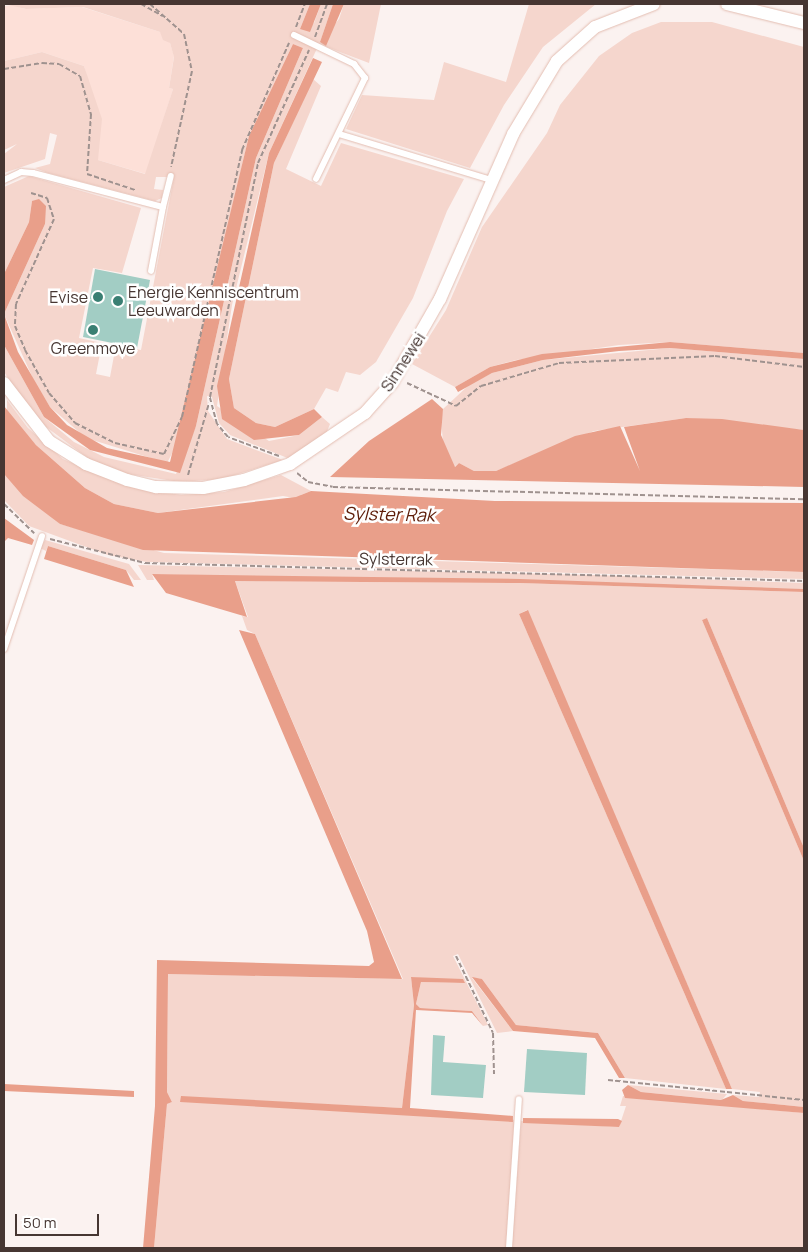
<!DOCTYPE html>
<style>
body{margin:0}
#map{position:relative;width:808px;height:1252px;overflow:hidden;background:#fbf2f0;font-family:Manrope,sans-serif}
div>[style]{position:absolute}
.built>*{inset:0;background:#fde0d8}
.green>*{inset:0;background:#f5d6cd}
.water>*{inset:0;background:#e99f8a}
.building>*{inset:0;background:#a2cdc4}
.path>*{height:2px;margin-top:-1px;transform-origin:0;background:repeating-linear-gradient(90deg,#9f928f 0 5px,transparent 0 7.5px)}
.roads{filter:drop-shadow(0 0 1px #e3bdb1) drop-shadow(0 0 1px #e3bdb1)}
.service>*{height:6px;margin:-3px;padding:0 3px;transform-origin:3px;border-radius:3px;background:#fff}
.minor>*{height:12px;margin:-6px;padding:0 6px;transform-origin:6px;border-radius:6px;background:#fff}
.dots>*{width:14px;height:14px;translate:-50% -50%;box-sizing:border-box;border:2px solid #fff;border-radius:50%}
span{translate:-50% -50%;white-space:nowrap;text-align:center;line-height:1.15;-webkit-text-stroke:5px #fff;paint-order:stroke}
.poi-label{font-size:16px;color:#463632}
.left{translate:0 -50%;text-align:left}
.right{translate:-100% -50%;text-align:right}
.street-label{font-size:16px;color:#463632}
.water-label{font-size:18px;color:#5e1d09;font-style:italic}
.frame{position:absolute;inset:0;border:5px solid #463632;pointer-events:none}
.scale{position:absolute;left:15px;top:1214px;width:84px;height:22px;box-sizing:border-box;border:2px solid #463632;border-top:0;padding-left:6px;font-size:15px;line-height:18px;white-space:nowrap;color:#463632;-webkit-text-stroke:4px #fff;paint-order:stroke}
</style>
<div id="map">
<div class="built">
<i style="clip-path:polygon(12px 5px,25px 9px,82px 7px,160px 32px,170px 43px,174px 56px,169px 88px,173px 89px,146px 174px,98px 160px,98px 117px,84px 66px,42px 52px,4px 61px,4px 6px)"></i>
</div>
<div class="green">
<i style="clip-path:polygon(4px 4px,310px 4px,300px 29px,314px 23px,321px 4px,333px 4px,320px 42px,339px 19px,344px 4px,381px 4px,369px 63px,319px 44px,269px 153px,232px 305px,217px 406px,269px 441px,299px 435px,322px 417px,330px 424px,326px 434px,290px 459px,230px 435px,219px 423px,212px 397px,207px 396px,208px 411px,227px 439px,283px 460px,222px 479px,180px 482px,128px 474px,89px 459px,37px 420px,4px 372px,4px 345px,44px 417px,74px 442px,104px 457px,176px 474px,196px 426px,256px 158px,303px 48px,293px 44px,249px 136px,179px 440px,167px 463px,86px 438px,50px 407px,34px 381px,4px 314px,45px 224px,32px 201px,29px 222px,4px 274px,4px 187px,29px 176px,141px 208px,122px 273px,93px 268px,79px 338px,102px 343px,96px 374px,110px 377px,116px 345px,141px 350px,174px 177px,156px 177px,154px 189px,163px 190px,162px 198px,155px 201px,48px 173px,35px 168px,50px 164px,57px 135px,50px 133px,45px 159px,4px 173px,4px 154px,17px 144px,4px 150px,4px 61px,42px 52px,84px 66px,102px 119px,98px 160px,145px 174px,173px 89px,169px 88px,174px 57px,170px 43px,163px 40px,160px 32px,83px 7px,26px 9px)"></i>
<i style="clip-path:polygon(529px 4px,596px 4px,543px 47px,504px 105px,470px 168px,346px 129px,362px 95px,434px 100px,444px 62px,506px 82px)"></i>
<i style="clip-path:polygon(661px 22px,712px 22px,804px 47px,804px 353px,670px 342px,619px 345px,516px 360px,490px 367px,455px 387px,412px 364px,446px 310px,482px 227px,547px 133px,560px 105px,599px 56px,632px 33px)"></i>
<i style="clip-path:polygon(313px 79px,321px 86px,286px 169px,321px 186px,341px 143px,464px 179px,447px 211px,413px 298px,376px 362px,360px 375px,346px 372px,338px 392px,326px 388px,314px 409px,275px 427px,256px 423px,234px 408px,229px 379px,274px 163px)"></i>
<i style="clip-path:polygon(670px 348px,804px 359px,804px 430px,686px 418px,594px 431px,496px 471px,474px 471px,459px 463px,454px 467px,443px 442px,441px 419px,443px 409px,470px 384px,492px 373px,543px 360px)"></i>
<i style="clip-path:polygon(7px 400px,28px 428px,63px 459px,125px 486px,181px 495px,224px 492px,281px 475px,311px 491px,301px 495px,352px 508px,283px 496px,158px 513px,114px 504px,85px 488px,36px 445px,7px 412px)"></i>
<i style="clip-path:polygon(4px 474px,60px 524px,164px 553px,804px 572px,804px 579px,147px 562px,108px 555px,29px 526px,4px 500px)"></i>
<i style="clip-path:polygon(45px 540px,129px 564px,141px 580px,134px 580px,126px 570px,48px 546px,46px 551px,40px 548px)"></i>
<i style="clip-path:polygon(138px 565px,595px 575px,804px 583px,804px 589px,152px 574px,154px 580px,147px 580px)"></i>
<i style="clip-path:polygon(235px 581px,520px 583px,804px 592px,804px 848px,707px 618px,702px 620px,804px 861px,804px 1107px,743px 1101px,733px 1095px,759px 1097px,760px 1092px,732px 1089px,527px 610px,519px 614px,726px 1089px,625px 1078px,598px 1033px,516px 1025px,482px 979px,472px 978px,513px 1031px,497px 1033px,458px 954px,453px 956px,488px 1025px,483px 1026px,472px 1011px,420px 1008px,416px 1004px,421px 982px,465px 983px,411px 977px,414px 1005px,402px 1108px,181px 1097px,515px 1120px,506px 1248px,154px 1248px,167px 1104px,172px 1102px,167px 1092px,168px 974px,403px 979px,255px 634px,247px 630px,242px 616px,248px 617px)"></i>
<i style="clip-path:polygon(628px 1085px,727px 1094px,722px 1100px,641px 1092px)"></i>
<i style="clip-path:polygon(623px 1096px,804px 1113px,804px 1248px,512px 1248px,521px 1121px,619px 1127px,626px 1106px,620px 1106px)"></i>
</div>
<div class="water">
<i style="clip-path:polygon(310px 4px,321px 4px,310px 32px,300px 29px)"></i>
<i style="clip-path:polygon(333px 4px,344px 4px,326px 46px,320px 42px)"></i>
<i style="clip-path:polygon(293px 44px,303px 48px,256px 158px,196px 426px,180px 473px,90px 450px,44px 417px,4px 345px,4px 274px,29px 222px,32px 201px,39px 199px,46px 206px,45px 224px,4px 314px,18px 352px,50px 407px,67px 425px,107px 448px,170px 462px,249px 136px)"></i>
<i style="clip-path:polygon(313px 58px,322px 62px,274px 163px,229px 379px,234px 408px,256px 423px,275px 427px,314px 409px,322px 417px,299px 435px,254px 440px,222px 419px,217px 386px,269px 153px)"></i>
<i style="clip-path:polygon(670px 342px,804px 353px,804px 359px,670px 348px,619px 351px,543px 360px,492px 373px,458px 392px,455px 387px,490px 367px,542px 354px)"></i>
<i style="clip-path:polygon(432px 399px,443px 409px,441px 435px,455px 467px,459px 463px,474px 471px,496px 471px,575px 436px,620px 426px,640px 471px,624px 427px,686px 418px,722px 419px,804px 430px,804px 487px,330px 477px,369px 441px)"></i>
<i style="clip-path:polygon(4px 406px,36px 445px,85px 488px,114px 504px,158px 513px,296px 497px,311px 491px,495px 501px,804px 503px,804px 572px,143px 550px,60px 524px,23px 496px,4px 474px)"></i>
<i style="clip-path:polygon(4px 518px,34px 540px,32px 545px,8px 538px,4px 542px)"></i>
<i style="clip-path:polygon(48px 546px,126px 570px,134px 587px,44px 559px)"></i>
<i style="clip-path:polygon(152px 574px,520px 579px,804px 589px,804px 592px,520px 583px,235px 581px,247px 617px,166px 593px)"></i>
<i style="clip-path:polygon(528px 610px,732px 1089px,726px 1089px,519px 614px)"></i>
<i style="clip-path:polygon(707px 618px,804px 848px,804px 861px,702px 620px)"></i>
<i style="clip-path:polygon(239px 630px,255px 634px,402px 979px,168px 974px,167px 1092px,172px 1102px,167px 1104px,154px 1248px,143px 1248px,155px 1106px,157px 960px,369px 966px,374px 962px,367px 931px)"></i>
<i style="clip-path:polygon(411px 977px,463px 979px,465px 983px,421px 982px,416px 1004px,420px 1008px,472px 1011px,483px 1026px,472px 1013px,416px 1010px,410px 1108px,513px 1116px,513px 1122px,180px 1102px,181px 1096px,402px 1108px,414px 1005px)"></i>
<i style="clip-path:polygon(472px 977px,482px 979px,516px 1025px,598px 1033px,625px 1078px,619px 1078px,595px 1038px,513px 1031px)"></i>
<i style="clip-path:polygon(4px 1084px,134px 1091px,134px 1097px,4px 1091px)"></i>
<i style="clip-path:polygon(628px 1085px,641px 1092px,721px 1100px,733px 1095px,743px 1101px,804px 1107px,804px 1113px,625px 1098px,622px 1090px)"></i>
<i style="clip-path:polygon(523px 1118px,618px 1119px,622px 1121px,619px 1127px,523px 1123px)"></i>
</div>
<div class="building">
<i style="clip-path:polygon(95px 269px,150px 280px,137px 348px,83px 337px)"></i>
<i style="clip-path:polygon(433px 1035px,445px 1036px,443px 1062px,486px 1065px,483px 1098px,431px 1095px)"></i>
<i style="clip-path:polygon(527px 1049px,587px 1053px,585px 1095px,524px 1092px)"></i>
</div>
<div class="path">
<i style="left:141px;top:4px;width:25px;rotate:29deg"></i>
<i style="left:150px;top:4px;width:45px;rotate:41.4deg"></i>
<i style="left:184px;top:34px;width:38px;rotate:78deg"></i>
<i style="left:192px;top:71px;width:98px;rotate:102.3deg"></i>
<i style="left:296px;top:27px;width:25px;rotate:-69deg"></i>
<i style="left:315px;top:37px;width:35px;rotate:-70deg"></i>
<i style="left:4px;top:69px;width:38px;rotate:-9deg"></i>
<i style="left:42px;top:63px;width:17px;rotate:3deg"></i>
<i style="left:59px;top:64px;width:24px;rotate:30deg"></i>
<i style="left:80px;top:76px;width:40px;rotate:74deg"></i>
<i style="left:91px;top:114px;width:60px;rotate:93.8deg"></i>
<i style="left:87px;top:174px;width:51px;rotate:18.4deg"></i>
<i style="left:31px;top:193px;width:17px;rotate:17deg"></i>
<i style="left:47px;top:198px;width:22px;rotate:72deg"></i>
<i style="left:54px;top:219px;width:93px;rotate:114.1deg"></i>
<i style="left:16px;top:304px;width:22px;rotate:93deg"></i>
<i style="left:15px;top:326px;width:26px;rotate:67deg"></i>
<i style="left:25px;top:350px;width:49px;rotate:60.8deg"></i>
<i style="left:49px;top:393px;width:40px;rotate:49deg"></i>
<i style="left:75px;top:423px;width:45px;rotate:26.6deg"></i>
<i style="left:115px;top:443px;width:50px;rotate:12.7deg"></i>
<i style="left:164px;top:454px;width:41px;rotate:-64.1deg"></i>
<i style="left:182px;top:417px;width:274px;rotate:-77.3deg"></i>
<i style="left:242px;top:150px;width:117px;rotate:-66.3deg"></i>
<i style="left:407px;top:383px;width:54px;rotate:25.1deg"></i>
<i style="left:456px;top:406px;width:32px;rotate:-39deg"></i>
<i style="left:481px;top:386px;width:81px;rotate:-16.4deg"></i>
<i style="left:559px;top:363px;width:156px;rotate:-2.6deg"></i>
<i style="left:715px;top:356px;width:90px;rotate:7deg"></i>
<i style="left:279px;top:456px;width:54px;rotate:-159.6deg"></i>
<i style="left:228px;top:437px;width:17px;rotate:-130deg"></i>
<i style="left:217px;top:424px;width:28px;rotate:-105deg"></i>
<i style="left:210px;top:397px;width:239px;rotate:-78.4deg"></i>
<i style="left:258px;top:163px;width:124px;rotate:-65.7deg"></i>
<i style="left:297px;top:473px;width:14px;rotate:39deg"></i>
<i style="left:308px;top:482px;width:25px;rotate:11deg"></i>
<i style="left:333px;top:487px;width:471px;rotate:1.5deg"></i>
<i style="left:188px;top:475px;width:75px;rotate:-73.7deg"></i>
<i style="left:4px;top:504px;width:42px;rotate:44deg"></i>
<i style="left:50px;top:539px;width:98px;rotate:14.2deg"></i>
<i style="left:145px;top:563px;width:659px;rotate:1.56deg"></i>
<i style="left:456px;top:956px;width:85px;rotate:64.3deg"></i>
<i style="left:493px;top:1033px;width:41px;rotate:88.6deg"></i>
<i style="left:608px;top:1080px;width:197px;rotate:5.8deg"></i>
</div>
<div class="roads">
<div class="service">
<i style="left:294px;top:35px;width:67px;rotate:25.8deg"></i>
<i style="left:354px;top:64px;width:18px;rotate:52deg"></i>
<i style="left:365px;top:78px;width:112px;rotate:115.9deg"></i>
<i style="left:339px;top:134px;width:159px;rotate:16.8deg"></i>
<i style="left:4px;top:180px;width:19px;rotate:-25deg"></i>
<i style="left:21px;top:172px;width:12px;rotate:5deg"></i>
<i style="left:33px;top:173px;width:134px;rotate:14.7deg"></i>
<i style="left:163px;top:207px;width:65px;rotate:100.6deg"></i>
<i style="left:163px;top:207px;width:32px;rotate:-76deg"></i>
<i style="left:4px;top:649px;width:119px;rotate:-71.4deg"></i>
<i style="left:509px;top:1248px;width:149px;rotate:-86.2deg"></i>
</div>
<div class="minor">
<i style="left:727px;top:4px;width:79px;rotate:13.9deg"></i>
<i style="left:4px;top:383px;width:73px;rotate:52.2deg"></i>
<i style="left:49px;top:441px;width:44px;rotate:31.9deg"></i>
<i style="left:86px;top:464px;width:44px;rotate:21.3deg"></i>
<i style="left:127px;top:480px;width:30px;rotate:14deg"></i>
<i style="left:156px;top:487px;width:47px;rotate:1.2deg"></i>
<i style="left:203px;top:488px;width:42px;rotate:-11deg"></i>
<i style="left:244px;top:480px;width:49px;rotate:-19.2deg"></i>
<i style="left:290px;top:464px;width:91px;rotate:-34.2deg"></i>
<i style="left:365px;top:413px;width:40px;rotate:-48deg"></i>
<i style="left:392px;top:383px;width:97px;rotate:-60.3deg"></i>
<i style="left:440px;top:299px;width:180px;rotate:-66.1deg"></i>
<i style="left:513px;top:134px;width:85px;rotate:-58.9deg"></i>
<i style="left:557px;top:61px;width:51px;rotate:-41.8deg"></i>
<i style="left:595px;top:27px;width:63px;rotate:-21.3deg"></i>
</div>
</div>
<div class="dots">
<i style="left:98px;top:297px;background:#3a7f73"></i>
<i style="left:118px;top:301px;background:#3a7f73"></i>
<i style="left:93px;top:330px;background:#3a7f73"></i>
</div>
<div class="poi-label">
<span class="left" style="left:128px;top:301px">Energie Kenniscentrum<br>Leeuwarden</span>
<span class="right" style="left:88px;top:297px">Evise</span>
<span style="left:93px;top:348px">Greenmove</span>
</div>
<div class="street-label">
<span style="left:403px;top:362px;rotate:-57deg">Sinnewei</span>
<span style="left:396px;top:559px;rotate:1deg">Sylsterrak</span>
</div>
<div class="water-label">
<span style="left:389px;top:514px;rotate:1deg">Sylster Rak</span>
</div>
<div class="frame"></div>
<div class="scale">50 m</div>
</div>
